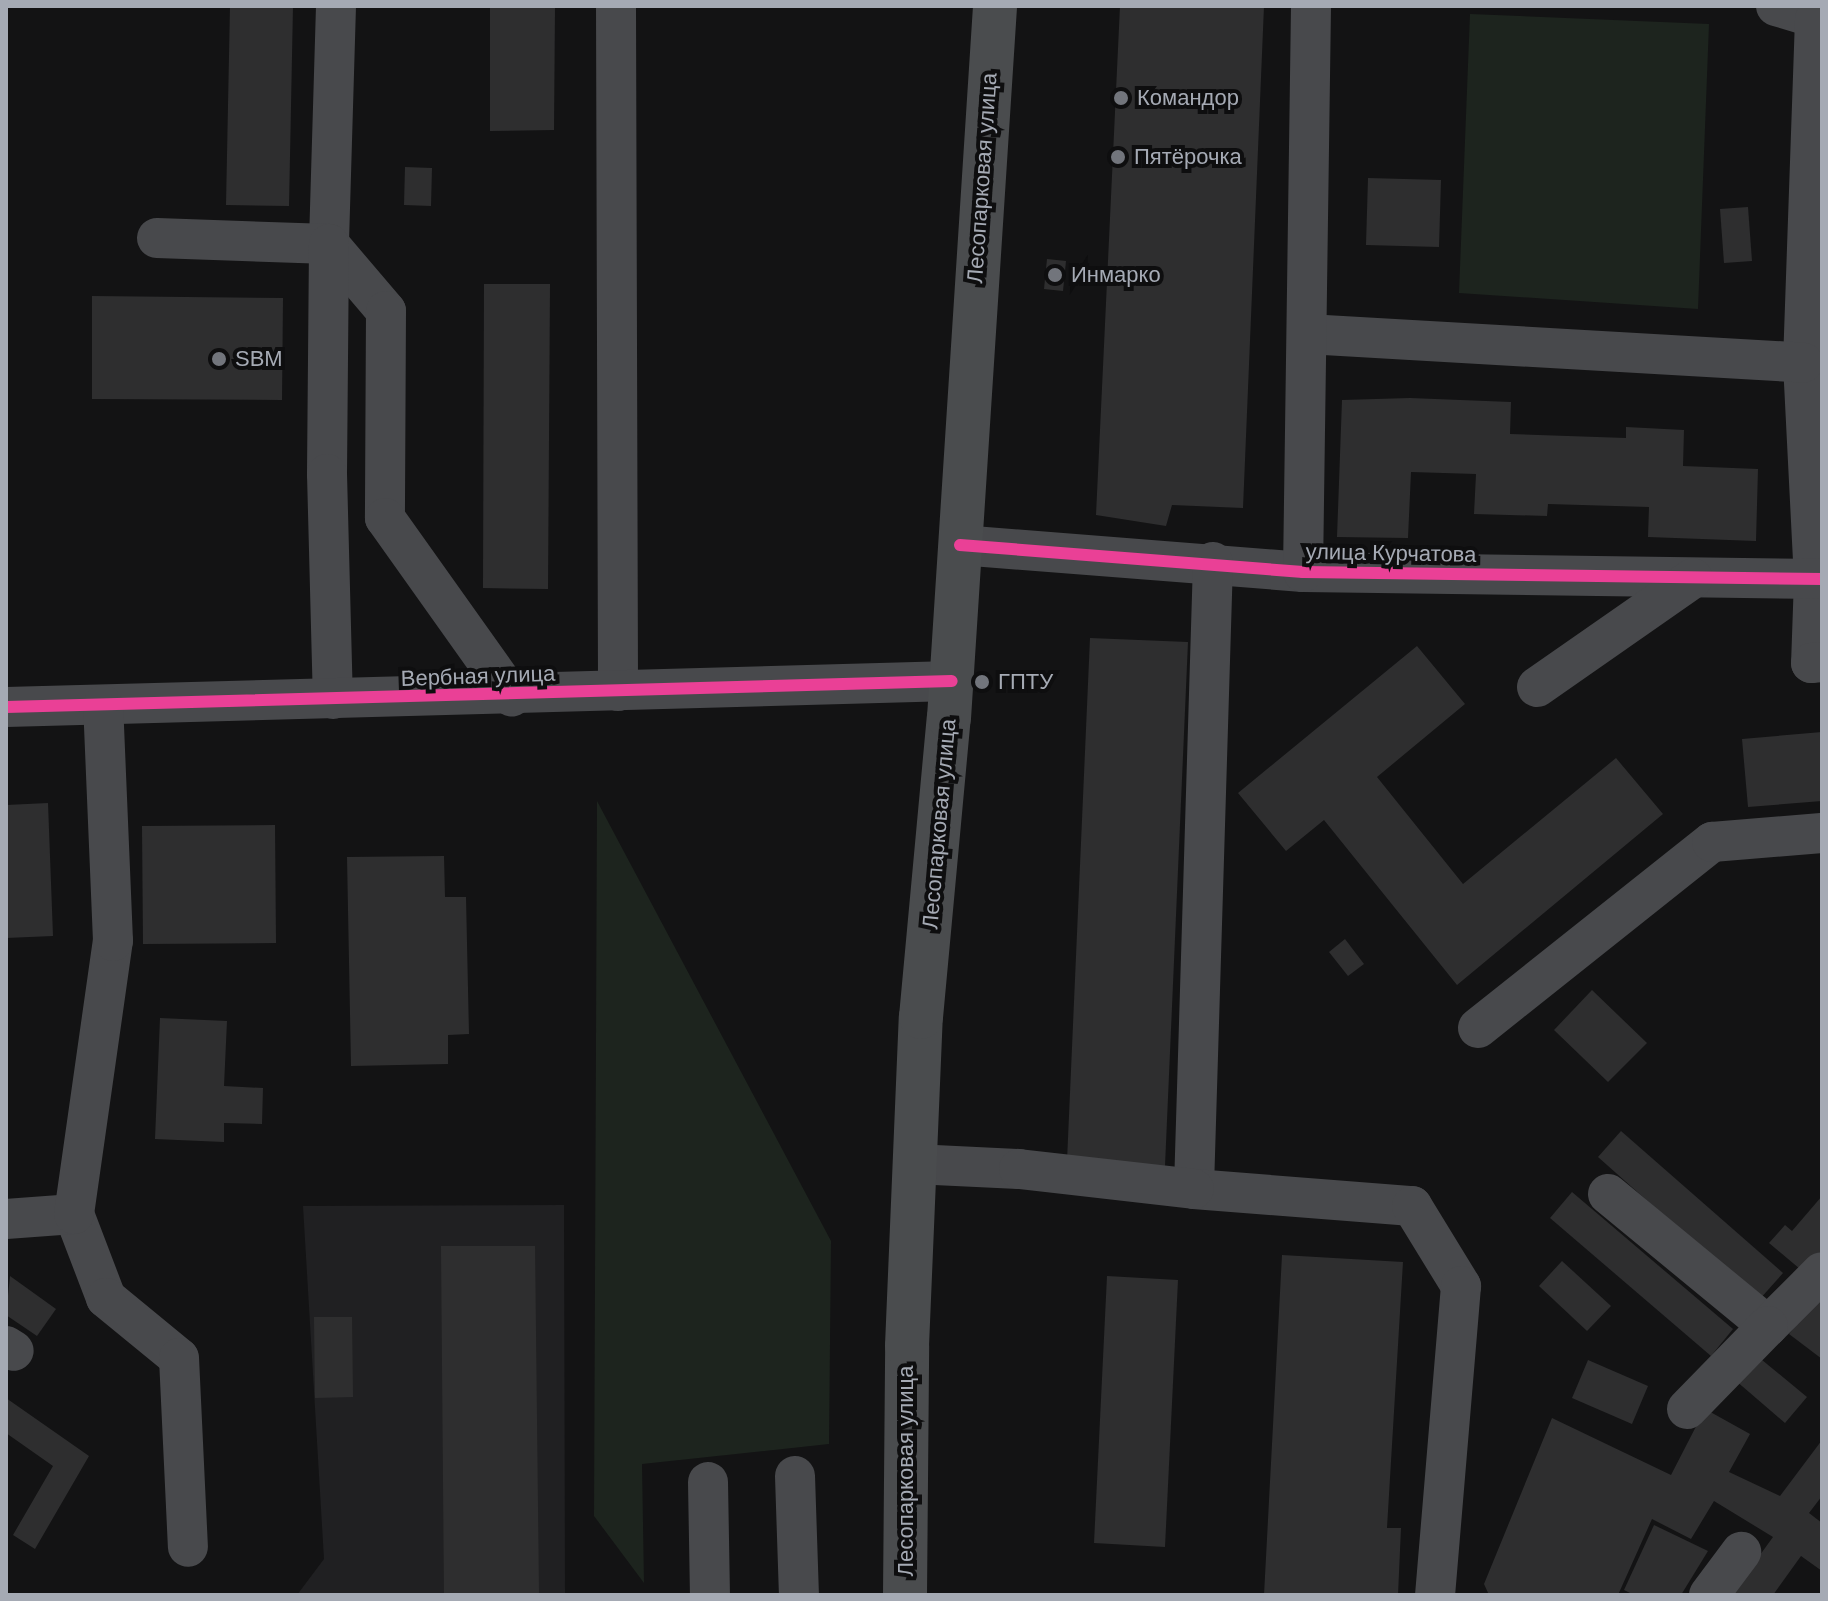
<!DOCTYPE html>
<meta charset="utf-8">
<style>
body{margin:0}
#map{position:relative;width:1828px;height:1601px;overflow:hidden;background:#131314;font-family:Arial,sans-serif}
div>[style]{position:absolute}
.built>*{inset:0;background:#202022}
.green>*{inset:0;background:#1d241e}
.building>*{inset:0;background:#2e2e2f}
.minor>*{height:40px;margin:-20px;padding:0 20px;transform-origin:20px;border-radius:20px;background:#48494c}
.major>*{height:44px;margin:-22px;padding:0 22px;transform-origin:22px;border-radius:22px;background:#4a4c4e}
.cycleway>*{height:12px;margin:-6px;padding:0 6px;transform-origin:6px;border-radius:6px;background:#ea4096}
.dots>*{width:22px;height:22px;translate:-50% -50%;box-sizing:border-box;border:4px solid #0e0e0f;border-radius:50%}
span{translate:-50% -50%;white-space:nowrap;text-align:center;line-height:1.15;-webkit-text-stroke:8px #0e0e0f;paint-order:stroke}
.poi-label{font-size:22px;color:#a5aab4}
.left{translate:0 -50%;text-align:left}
.street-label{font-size:22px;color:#a5aab4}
.frame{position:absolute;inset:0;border:8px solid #a5aab4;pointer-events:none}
</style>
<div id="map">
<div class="built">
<i style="clip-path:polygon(564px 1205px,565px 1595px,297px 1595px,324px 1559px,303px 1206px)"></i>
</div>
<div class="green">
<i style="clip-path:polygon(1470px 14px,1709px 24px,1698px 309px,1459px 293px)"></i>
<i style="clip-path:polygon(597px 801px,831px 1241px,829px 1444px,642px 1464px,644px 1583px,594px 1516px)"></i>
</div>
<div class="building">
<i style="clip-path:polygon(230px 6px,293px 6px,289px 206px,226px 205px)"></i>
<i style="clip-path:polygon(490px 6px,555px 6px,554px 130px,490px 131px)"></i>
<i style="clip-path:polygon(1120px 6px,1264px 6px,1243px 508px,1172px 505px,1166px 526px,1096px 515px)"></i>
<i style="clip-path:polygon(405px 167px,432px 168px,431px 206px,404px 205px)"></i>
<i style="clip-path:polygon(1368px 178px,1441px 180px,1439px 247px,1366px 245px)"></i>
<i style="clip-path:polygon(1748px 207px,1752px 261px,1724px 263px,1720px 209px)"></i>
<i style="clip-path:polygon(1047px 259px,1066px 261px,1063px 291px,1044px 289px)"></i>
<i style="clip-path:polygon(484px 284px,550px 284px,548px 589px,483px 588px)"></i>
<i style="clip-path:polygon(92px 296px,283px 298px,282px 400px,92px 399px)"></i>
<i style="clip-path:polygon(1410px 398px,1511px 402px,1510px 434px,1626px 438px,1626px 427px,1684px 430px,1683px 466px,1758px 469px,1756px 541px,1648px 537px,1649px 507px,1548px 504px,1547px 516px,1474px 514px,1476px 474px,1411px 472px,1408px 538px,1337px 537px,1342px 400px)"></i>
<i style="clip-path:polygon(1090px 638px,1188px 642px,1165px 1166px,1067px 1161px)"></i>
<i style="clip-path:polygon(1417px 646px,1465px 704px,1377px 777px,1463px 884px,1616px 758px,1663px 814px,1457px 985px,1324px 820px,1286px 851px,1238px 793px)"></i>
<i style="clip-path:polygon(1822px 732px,1822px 801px,1748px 807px,1742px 739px)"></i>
<i style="clip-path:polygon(48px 803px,53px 936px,6px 938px,6px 805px)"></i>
<i style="clip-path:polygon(275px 825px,276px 943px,143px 944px,142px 826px)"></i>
<i style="clip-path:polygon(444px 856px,445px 897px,466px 897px,469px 1034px,448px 1035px,448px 1064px,351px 1066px,347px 857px)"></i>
<i style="clip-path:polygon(1345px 939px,1364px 964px,1348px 976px,1329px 952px)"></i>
<i style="clip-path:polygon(1592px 990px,1647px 1043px,1608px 1082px,1554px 1030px)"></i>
<i style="clip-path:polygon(160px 1018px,227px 1021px,224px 1086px,263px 1088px,262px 1124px,224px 1123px,224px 1142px,155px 1139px)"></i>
<i style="clip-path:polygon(1621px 1131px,1783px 1273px,1759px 1300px,1598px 1157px)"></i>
<i style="clip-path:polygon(1572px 1192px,1733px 1329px,1711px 1356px,1550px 1218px)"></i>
<i style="clip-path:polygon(1822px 1196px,1822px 1253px,1800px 1269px,1769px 1243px,1785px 1225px,1792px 1231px)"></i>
<i style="clip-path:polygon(441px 1246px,535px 1246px,539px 1595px,444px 1595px)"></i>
<i style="clip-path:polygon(1282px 1255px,1403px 1262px,1387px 1528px,1401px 1528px,1398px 1595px,1264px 1595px)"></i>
<i style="clip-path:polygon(1562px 1261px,1611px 1306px,1587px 1331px,1539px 1286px)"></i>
<i style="clip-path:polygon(10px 1276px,56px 1309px,37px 1336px,6px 1315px)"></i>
<i style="clip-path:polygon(1107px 1276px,1178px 1280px,1165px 1547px,1094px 1543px)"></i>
<i style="clip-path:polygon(1822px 1292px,1822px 1359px,1789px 1334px)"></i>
<i style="clip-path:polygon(314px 1317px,352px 1317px,353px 1397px,315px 1398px)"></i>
<i style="clip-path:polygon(1756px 1355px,1807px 1397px,1785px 1423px,1735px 1380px)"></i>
<i style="clip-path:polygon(1588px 1360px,1648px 1386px,1632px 1424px,1572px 1398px)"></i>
<i style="clip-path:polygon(6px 1398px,89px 1456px,35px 1549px,13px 1535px,53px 1466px,6px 1433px)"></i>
<i style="clip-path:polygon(1705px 1409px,1750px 1434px,1729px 1472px,1780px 1496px,1822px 1440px,1822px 1496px,1809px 1513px,1822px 1523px,1822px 1571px,1801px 1556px,1773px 1595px,1731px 1595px,1773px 1537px,1714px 1501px,1691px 1539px,1652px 1519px,1618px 1595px,1489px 1595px,1484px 1584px,1552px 1418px,1671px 1475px)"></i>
<i style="clip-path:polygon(1654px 1525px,1708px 1551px,1681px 1595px,1634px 1595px,1624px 1590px)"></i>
</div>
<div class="minor">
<i style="left:336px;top:6px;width:238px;rotate:91.7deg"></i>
<i style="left:329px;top:244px;width:88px;rotate:49.6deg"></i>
<i style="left:386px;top:311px;width:207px;rotate:90.3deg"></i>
<i style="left:385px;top:518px;width:219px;rotate:54.6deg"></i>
<i style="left:616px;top:6px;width:685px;rotate:89.83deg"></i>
<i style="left:1776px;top:6px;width:48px;rotate:16.9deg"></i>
<i style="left:1815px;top:19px;width:344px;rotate:92deg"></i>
<i style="left:1803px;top:363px;width:216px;rotate:87.1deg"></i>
<i style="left:1814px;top:579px;width:84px;rotate:92deg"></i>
<i style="left:1811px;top:663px;width:11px;rotate:-5deg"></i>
<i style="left:157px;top:238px;width:172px;rotate:2deg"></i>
<i style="left:329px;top:244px;width:230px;rotate:90.5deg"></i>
<i style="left:327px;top:474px;width:225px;rotate:88.5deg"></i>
<i style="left:1307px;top:334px;width:497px;rotate:3.3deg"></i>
<i style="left:960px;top:545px;width:344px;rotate:4.5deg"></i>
<i style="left:1303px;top:572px;width:519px;rotate:0.77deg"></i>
<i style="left:1213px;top:562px;width:627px;rotate:91.74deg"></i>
<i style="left:1194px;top:1189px;width:219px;rotate:4.5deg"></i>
<i style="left:1412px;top:1206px;width:94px;rotate:58.5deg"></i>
<i style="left:1461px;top:1286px;width:310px;rotate:94.8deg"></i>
<i style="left:1303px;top:572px;width:566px;rotate:-89.19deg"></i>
<i style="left:1537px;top:687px;width:190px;rotate:-34.9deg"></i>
<i style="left:6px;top:707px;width:946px;rotate:-1.57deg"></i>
<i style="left:1478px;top:1028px;width:299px;rotate:-38.5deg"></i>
<i style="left:1712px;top:842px;width:110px;rotate:-4.7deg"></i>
<i style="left:914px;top:1164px;width:105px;rotate:2.7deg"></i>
<i style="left:1019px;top:1169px;width:176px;rotate:6.5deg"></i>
<i style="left:1608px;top:1194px;width:207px;rotate:39.5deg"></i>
<i style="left:1768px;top:1326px;width:76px;rotate:-45deg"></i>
<i style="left:74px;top:1214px;width:90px;rotate:69.1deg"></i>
<i style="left:106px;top:1298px;width:94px;rotate:39.4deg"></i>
<i style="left:179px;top:1358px;width:189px;rotate:87.3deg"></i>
<i style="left:6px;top:1219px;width:68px;rotate:-4.2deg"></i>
<i style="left:74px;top:1214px;width:276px;rotate:-81.9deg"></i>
<i style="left:113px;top:941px;width:236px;rotate:-92.4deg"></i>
<i style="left:6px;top:1346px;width:9px;rotate:32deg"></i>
<i style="left:1687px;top:1409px;width:116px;rotate:-45.7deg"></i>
<i style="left:795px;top:1476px;width:119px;rotate:88.1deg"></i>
<i style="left:708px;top:1482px;width:113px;rotate:89deg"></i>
<i style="left:1709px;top:1595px;width:54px;rotate:-53.3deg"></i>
</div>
<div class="major">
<i style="left:905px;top:1595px;width:249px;rotate:-89.5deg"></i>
<i style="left:907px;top:1346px;width:329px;rotate:-87.6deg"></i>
<i style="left:921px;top:1017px;width:300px;rotate:-84.7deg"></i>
<i style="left:949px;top:718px;width:713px;rotate:-86.3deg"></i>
</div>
<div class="cycleway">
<i style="left:960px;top:545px;width:344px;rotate:4.5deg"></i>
<i style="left:1303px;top:572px;width:519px;rotate:0.77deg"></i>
<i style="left:6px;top:707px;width:946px;rotate:-1.57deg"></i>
</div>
<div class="dots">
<i style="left:1121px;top:98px;background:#72757c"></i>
<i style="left:1118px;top:157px;background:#72757c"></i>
<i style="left:1055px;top:275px;background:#72757c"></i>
<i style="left:219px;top:359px;background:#72757c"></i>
<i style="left:982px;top:682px;background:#72757c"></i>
</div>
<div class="poi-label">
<span class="left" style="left:1137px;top:98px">Командор</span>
<span class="left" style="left:1134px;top:157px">Пятёрочка</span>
<span class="left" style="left:1071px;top:275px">Инмарко</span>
<span class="left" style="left:235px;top:359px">SBM</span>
<span class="left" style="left:998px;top:682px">ГПТУ</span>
</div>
<div class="street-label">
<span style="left:982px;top:178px;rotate:-86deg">Лесопарковая улица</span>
<span style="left:1391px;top:553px;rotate:1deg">улица Курчатова</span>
<span style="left:478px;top:676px;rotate:-2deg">Вербная улица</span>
<span style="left:939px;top:824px;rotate:-85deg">Лесопарковая улица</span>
<span style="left:906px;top:1471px;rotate:-90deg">Лесопарковая улица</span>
</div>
<div class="frame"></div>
</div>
